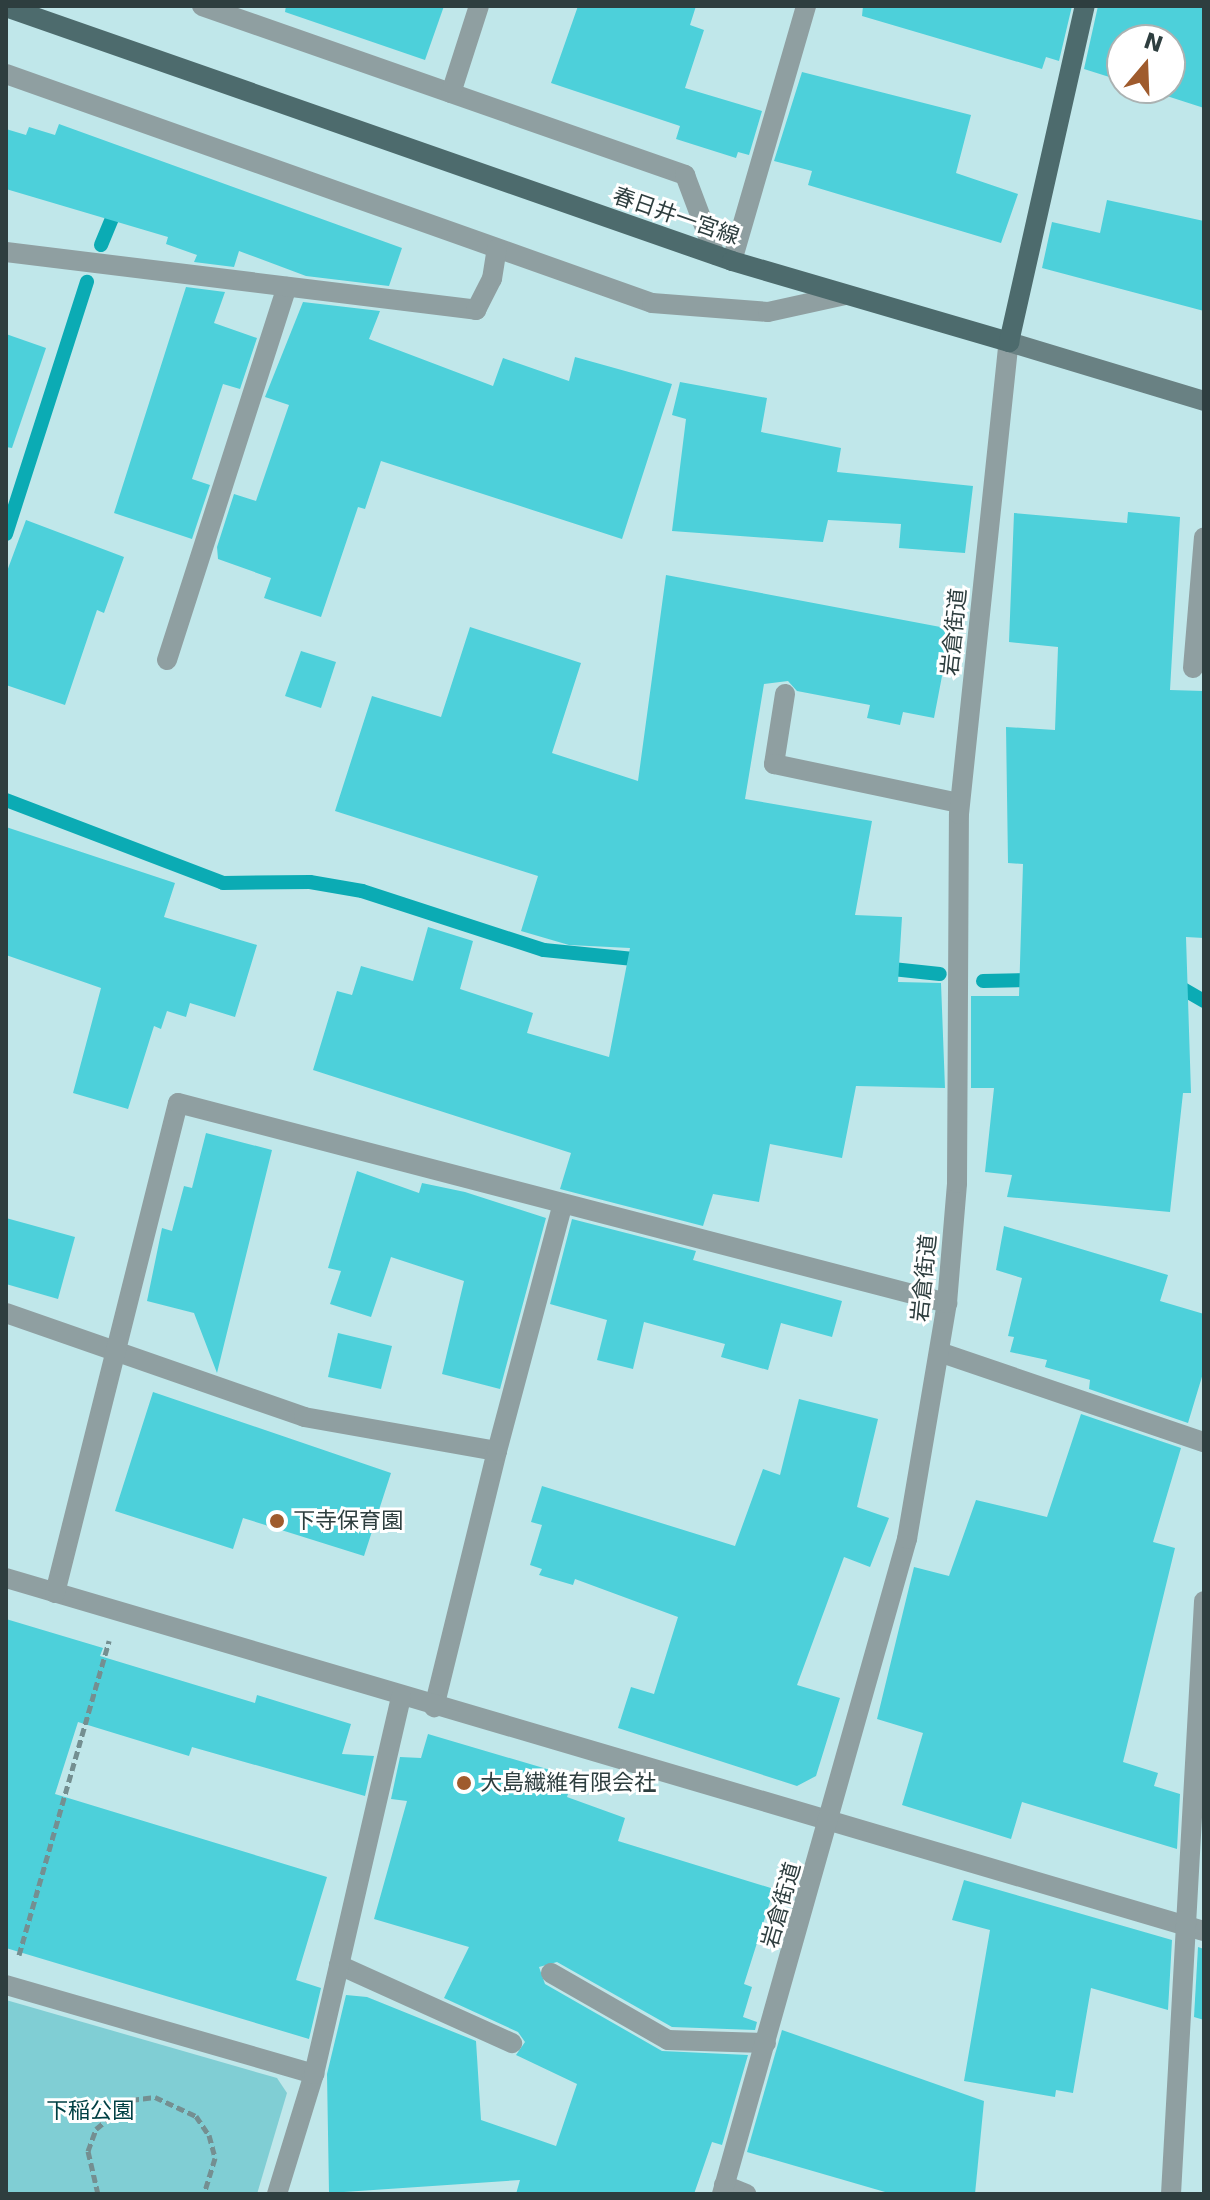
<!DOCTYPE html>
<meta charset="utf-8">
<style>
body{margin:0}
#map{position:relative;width:1210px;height:2200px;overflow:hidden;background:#c0e7ea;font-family:"DejaVu Sans","Noto Sans JP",sans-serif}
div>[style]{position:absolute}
.green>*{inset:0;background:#80ced4}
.stream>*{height:14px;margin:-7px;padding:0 7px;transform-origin:7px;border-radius:7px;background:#0babb4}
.building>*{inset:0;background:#4dd0da}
.path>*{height:5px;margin-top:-2.5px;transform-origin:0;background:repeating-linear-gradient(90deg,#748f91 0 8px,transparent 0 12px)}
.lane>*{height:20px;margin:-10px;padding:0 10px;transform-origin:10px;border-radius:10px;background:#8f9fa1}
.street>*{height:20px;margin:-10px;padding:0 10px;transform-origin:10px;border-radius:10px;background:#8f9fa1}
.secondary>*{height:20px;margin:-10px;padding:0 10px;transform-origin:10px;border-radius:10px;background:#698183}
.primary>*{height:20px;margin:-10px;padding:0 10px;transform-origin:10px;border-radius:10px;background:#4d6b6d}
.dots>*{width:22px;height:22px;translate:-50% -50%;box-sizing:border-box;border:4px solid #fff;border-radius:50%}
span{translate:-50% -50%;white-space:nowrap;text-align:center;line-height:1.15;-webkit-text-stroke:6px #fff;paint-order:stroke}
.street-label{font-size:22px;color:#2e3e3f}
.poi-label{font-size:22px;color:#2e3e3f}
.left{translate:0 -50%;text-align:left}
.park-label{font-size:22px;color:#004044}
.frame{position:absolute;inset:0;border:8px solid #2e3e3f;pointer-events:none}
.north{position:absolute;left:1106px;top:24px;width:80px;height:80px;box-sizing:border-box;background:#fff;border:2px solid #abb2b2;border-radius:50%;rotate:19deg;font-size:22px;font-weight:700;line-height:32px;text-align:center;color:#2e3e3f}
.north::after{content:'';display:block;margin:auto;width:28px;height:36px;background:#9f5b2d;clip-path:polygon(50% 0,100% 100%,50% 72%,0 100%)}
</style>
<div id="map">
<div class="green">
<i style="clip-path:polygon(6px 2000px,277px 2078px,287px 2093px,257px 2194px,6px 2194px)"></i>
</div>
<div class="stream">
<i style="left:101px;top:245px;width:44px;rotate:-67.5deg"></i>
<i style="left:6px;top:534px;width:265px;rotate:-72.2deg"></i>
<i style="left:6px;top:800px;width:232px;rotate:20.9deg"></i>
<i style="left:223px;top:883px;width:87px;rotate:-0.7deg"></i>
<i style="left:310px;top:882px;width:53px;rotate:9.8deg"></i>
<i style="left:362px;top:891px;width:191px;rotate:18deg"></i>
<i style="left:544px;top:950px;width:100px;rotate:5.7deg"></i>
<i style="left:883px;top:968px;width:57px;rotate:6deg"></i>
<i style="left:983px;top:981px;width:52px;rotate:-1.1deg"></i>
<i style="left:1171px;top:982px;width:38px;rotate:30deg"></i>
</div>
<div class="building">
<i style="clip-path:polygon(286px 6px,444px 6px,425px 60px,285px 12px)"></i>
<i style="clip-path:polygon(578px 6px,696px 6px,690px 25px,704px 30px,685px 88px,762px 111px,749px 155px,738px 152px,736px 158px,676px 139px,680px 126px,551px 83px)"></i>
<i style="clip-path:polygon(863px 6px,1072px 6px,1059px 61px,1046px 57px,1042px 69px,862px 16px)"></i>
<i style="clip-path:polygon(1098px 6px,1204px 6px,1204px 108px,1142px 88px,1170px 88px,1170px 40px,1122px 40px,1122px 81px,1084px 69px)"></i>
<i style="clip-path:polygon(802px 72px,971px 115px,956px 173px,1018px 194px,1001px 243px,808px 185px,812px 171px,774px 161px)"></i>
<i style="clip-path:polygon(59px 124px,402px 248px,389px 286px,306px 276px,239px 251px,234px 267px,194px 262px,197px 255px,166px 244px,168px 237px,6px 189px,6px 129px,26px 135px,29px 127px,55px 135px)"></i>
<i style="clip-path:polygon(1107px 200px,1204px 221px,1204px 311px,1042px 268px,1052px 222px,1100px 233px)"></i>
<i style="clip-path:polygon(186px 287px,225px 292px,214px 323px,257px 338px,240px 389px,223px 384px,192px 479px,210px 485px,192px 539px,114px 513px)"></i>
<i style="clip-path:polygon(303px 302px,380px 311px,369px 339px,493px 386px,503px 358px,569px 381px,575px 357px,672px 384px,622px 539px,381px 461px,365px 509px,358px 507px,321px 617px,264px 598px,271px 578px,218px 559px,217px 547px,234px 494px,256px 501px,289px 405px,265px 397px)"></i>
<i style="clip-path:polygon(6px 334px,46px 348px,12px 448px,6px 447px)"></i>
<i style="clip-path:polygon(680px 382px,767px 398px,761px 432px,841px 448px,837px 472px,973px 486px,965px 553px,899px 548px,901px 524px,828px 520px,823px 542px,672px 531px,686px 419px,672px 415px)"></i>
<i style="clip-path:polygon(1128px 512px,1180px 517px,1170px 690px,1204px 691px,1204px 938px,1186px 937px,1191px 1093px,1183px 1093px,1170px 1212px,1007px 1197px,1012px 1175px,985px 1172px,994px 1088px,971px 1088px,971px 996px,1019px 996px,1023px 864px,1008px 863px,1006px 727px,1055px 730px,1058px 647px,1009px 642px,1014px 513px,1127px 523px)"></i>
<i style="clip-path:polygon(26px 520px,124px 557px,104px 613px,97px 610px,65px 705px,6px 685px,6px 574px)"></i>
<i style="clip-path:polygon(666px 575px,951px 629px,934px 718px,903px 712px,900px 725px,867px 718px,870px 705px,797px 691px,788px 681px,764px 684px,745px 799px,872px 821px,855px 915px,902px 917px,898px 982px,941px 983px,945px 1088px,856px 1086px,842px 1158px,770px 1144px,759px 1202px,713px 1194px,703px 1226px,560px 1189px,571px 1153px,313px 1070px,337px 991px,352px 995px,361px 966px,413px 981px,428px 927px,473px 941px,460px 989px,533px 1013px,527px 1033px,609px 1057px,630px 948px,569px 945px,521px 931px,538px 876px,335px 811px,372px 696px,441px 717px,470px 627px,581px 663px,552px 753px,638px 781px)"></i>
<i style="clip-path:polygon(301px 651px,336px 662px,321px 708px,285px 696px)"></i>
<i style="clip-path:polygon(6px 827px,175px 883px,164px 917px,257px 945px,235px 1017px,190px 1003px,186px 1017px,167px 1011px,161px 1029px,154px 1026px,128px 1109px,73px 1093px,101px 988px,6px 955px)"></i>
<i style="clip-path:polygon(206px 1133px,272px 1150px,217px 1373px,194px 1313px,147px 1301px,162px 1228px,172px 1231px,184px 1186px,192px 1188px)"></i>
<i style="clip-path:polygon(357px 1171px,419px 1193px,422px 1183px,465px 1192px,546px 1218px,500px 1389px,442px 1374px,464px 1281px,391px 1257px,371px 1317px,330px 1304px,341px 1271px,328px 1268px)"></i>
<i style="clip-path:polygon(6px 1218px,75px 1237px,58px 1299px,6px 1284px)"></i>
<i style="clip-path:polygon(572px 1219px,696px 1251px,693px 1260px,842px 1301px,832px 1337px,781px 1323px,768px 1370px,721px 1357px,725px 1344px,644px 1322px,633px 1369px,597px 1360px,607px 1320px,550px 1304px)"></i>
<i style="clip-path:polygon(1004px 1226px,1168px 1275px,1160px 1301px,1204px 1314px,1204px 1370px,1188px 1423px,1089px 1389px,1090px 1380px,1045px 1367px,1047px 1360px,1010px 1352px,1014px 1337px,1008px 1336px,1022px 1278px,996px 1270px)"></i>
<i style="clip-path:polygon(338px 1333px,392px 1346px,381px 1389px,328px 1377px)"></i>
<i style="clip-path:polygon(153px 1392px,391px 1473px,364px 1556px,243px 1518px,233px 1549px,115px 1511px)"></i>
<i style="clip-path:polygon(799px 1399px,878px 1419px,857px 1507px,889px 1518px,870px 1567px,844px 1557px,797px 1685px,840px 1698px,816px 1776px,797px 1786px,618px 1728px,631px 1687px,654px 1694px,678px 1617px,575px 1579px,573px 1585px,539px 1575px,542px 1569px,530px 1565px,542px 1525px,531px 1522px,542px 1486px,735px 1546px,763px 1469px,780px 1475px)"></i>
<i style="clip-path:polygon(1081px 1414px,1181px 1448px,1153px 1542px,1175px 1548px,1123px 1762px,1158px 1773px,1154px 1786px,1180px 1794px,1177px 1849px,1022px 1802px,1011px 1839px,902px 1805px,923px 1733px,877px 1719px,914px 1567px,949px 1576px,976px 1500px,1047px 1517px)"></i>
<i style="clip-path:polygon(6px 1619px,103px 1648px,100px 1656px,255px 1703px,257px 1695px,351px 1724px,342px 1754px,374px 1756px,365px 1796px,192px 1747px,189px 1756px,78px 1722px,55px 1794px,327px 1877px,296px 1980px,321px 1988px,309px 2039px,6px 1948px)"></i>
<i style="clip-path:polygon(428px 1734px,574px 1777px,567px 1797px,625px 1818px,618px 1841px,774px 1889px,744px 1984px,752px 1987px,743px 2017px,757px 2022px,755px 2030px,672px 2027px,557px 1962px,539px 1967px,545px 1984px,662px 2051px,748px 2055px,722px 2145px,712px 2142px,694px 2194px,516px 2194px,520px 2180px,329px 2193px,327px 2074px,346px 1995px,367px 1997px,476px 2041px,481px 2120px,556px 2146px,577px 2084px,516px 2055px,525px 2042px,518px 2032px,444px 1998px,469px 1947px,374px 1919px,407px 1801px,391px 1799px,400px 1757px,421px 1758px)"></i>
<i style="clip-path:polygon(964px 1880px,1172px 1940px,1168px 2010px,1091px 1988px,1073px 2093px,1056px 2090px,1055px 2097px,964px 2081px,990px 1930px,952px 1920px)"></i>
<i style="clip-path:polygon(1198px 1947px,1204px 1949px,1204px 2020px,1194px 2017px)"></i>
<i style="clip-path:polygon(782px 2030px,984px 2101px,975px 2194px,892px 2194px,747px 2152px)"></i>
</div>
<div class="path">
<i style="left:19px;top:1955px;width:327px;rotate:-74deg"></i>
<i style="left:98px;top:2194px;width:44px;rotate:-103.1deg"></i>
<i style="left:88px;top:2151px;width:23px;rotate:-70deg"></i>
<i style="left:96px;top:2129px;width:45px;rotate:-39.6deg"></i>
<i style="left:131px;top:2100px;width:24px;rotate:-7deg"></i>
<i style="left:155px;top:2097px;width:45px;rotate:24.9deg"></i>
<i style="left:196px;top:2116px;width:23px;rotate:56deg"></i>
<i style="left:209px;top:2135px;width:24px;rotate:75deg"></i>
<i style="left:215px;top:2158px;width:38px;rotate:107deg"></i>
</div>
<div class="lane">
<i style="left:167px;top:660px;width:392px;rotate:-72.2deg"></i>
<i style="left:1193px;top:668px;width:131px;rotate:-85.2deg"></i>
<i style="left:785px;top:694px;width:71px;rotate:98.9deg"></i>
<i style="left:774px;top:764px;width:189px;rotate:11.9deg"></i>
<i style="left:339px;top:1965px;width:190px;rotate:24.3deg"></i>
<i style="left:551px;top:1973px;width:135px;rotate:29.8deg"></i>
<i style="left:668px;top:2040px;width:98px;rotate:1.8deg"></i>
</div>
<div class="street">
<i style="left:202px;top:6px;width:512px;rotate:19.28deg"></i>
<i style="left:685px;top:175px;width:85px;rotate:69.4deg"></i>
<i style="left:6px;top:74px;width:685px;rotate:19.52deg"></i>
<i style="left:652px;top:303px;width:116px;rotate:4.4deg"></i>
<i style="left:768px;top:312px;width:79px;rotate:-12.4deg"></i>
<i style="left:451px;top:93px;width:91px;rotate:-72.2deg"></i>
<i style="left:6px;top:252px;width:474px;rotate:7deg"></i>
<i style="left:476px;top:310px;width:35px;rotate:-63deg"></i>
<i style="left:492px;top:279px;width:30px;rotate:-81deg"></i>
<i style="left:732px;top:261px;width:266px;rotate:-73.8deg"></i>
<i style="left:6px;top:1313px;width:316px;rotate:19.2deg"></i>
<i style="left:304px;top:1417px;width:196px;rotate:10deg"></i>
<i style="left:497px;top:1451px;width:264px;rotate:103.8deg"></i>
<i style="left:939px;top:1352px;width:280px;rotate:18.8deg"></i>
<i style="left:497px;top:1451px;width:253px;rotate:-75.1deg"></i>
<i style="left:6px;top:1578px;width:1249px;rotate:16.42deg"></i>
<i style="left:55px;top:1593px;width:505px;rotate:-75.91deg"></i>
<i style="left:178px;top:1103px;width:795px;rotate:14.58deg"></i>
<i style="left:6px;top:1985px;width:321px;rotate:16.1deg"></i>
<i style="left:724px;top:2185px;width:24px;rotate:22deg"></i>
<i style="left:277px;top:2194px;width:126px;rotate:-72.9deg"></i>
<i style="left:314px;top:2074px;width:387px;rotate:-77deg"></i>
<i style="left:722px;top:2194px;width:681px;rotate:-74.23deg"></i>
<i style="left:907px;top:1539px;width:239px;rotate:-80.4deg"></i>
<i style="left:947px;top:1303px;width:120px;rotate:-85.2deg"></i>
<i style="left:957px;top:1183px;width:369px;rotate:-89.7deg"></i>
<i style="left:959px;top:814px;width:475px;rotate:-84deg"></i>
<i style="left:1171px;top:2194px;width:594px;rotate:-86.81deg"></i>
</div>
<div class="secondary">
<i style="left:1009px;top:342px;width:204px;rotate:16.8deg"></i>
</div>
<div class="primary">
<i style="left:6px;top:7px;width:769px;rotate:19.28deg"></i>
<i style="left:732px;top:261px;width:289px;rotate:16.3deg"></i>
<i style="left:1009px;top:342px;width:344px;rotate:-77.3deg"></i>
</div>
<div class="dots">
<i style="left:277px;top:1521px;background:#9f5b2d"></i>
<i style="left:464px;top:1783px;background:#9f5b2d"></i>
</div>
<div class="street-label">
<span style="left:676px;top:216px;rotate:19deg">春日井一宮線</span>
<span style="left:954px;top:632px;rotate:-84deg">岩倉街道</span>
<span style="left:924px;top:1278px;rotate:-84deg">岩倉街道</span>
<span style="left:781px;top:1905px;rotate:-74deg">岩倉街道</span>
</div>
<div class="poi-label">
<span class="left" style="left:293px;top:1521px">下寺保育園</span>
<span class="left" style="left:480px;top:1783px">大島繊維有限会社</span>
</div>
<div class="park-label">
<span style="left:90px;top:2111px">下稲公園</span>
</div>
<div class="frame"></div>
<div class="north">N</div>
</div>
